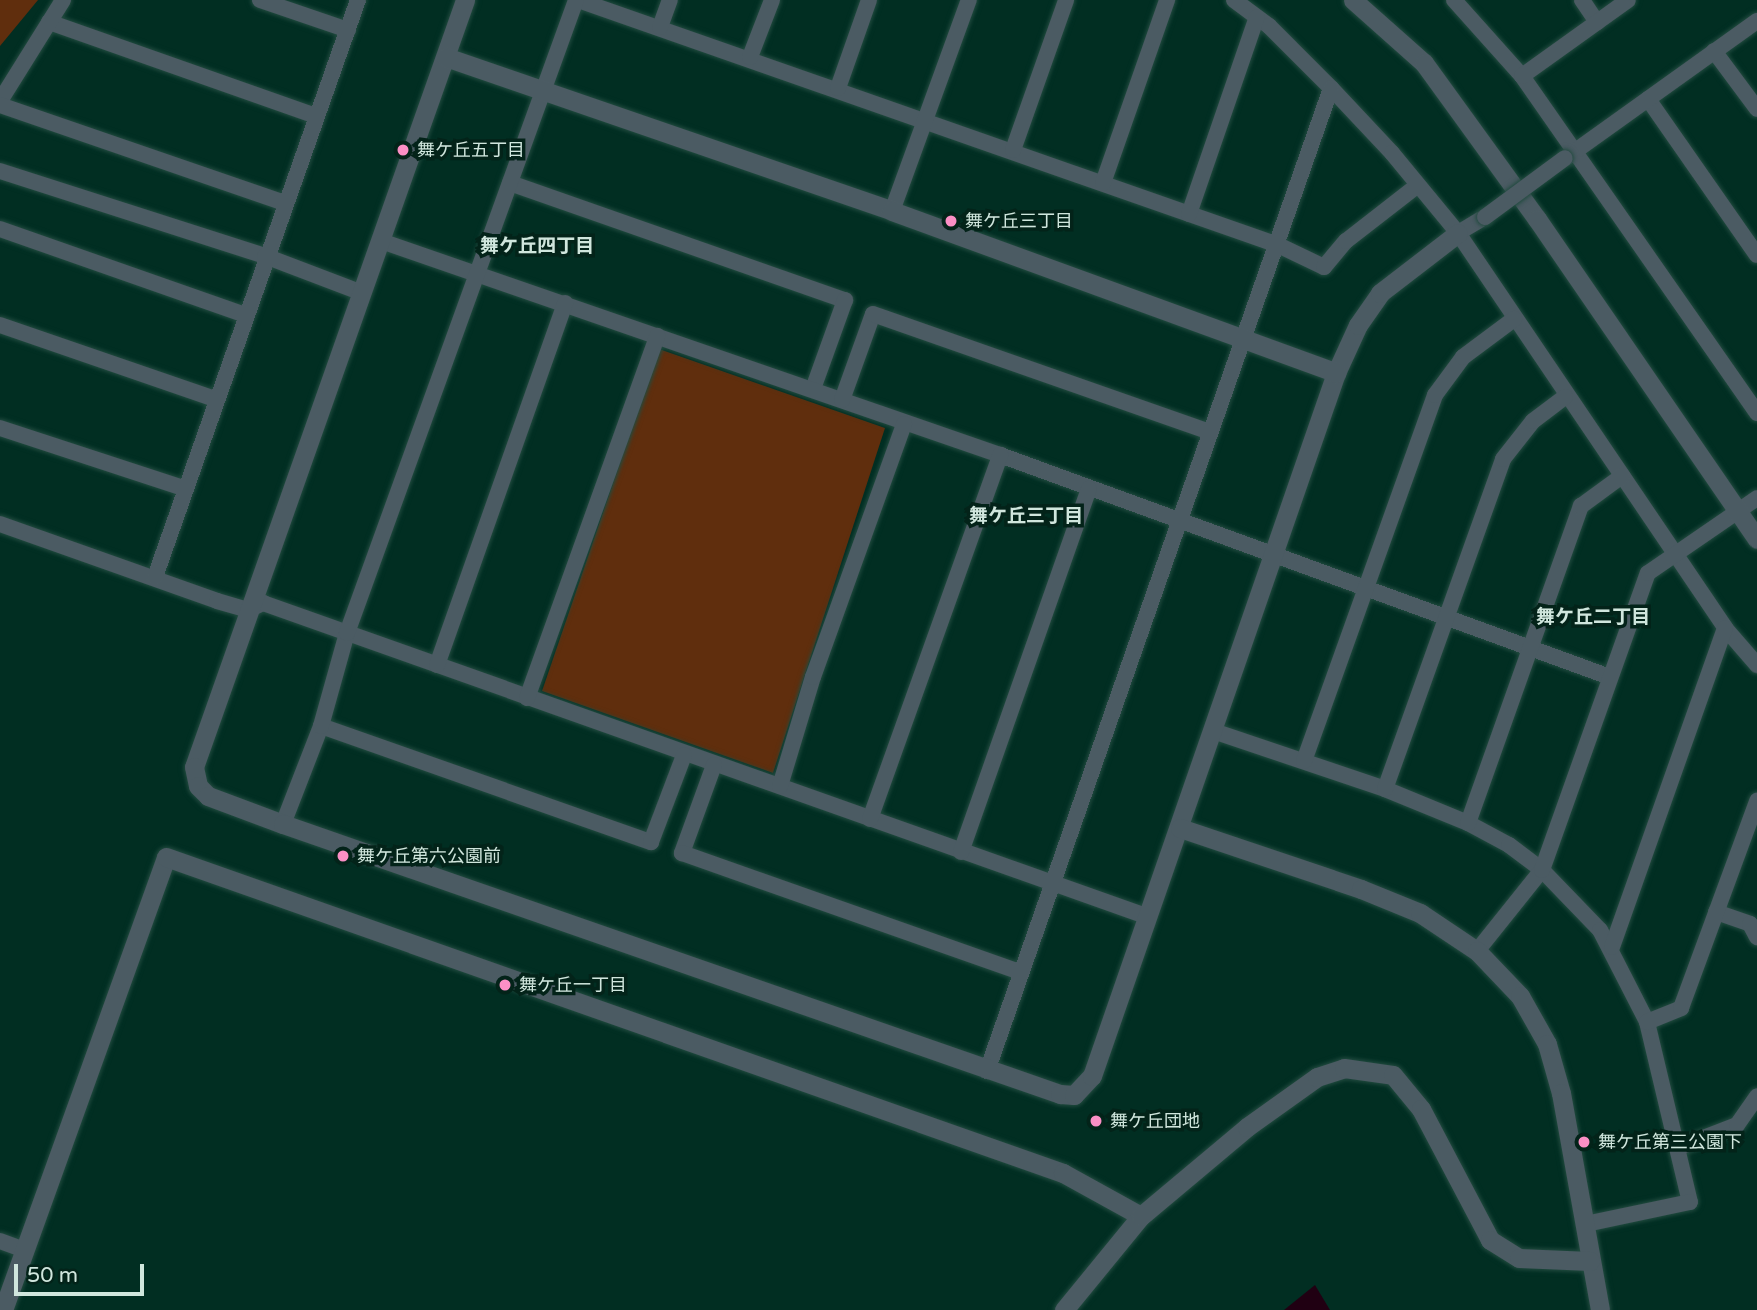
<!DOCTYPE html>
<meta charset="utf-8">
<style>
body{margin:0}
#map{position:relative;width:1757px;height:1310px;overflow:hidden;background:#012e22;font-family:"Varela Round","Noto Sans JP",sans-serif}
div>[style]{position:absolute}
.green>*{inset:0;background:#602e0d}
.water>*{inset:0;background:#200012}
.roads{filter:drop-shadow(0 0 2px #224b40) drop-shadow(0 0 2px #224b40)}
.minor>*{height:16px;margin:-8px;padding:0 8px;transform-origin:8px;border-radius:8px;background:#4b5b63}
.tertiary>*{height:19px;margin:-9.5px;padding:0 9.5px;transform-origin:9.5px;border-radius:9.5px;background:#4b5b63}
.bridges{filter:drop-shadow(0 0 2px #224b40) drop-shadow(0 0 2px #224b40)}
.minor-bridge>*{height:16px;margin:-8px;padding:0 8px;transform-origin:8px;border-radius:8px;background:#4b5b63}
.dots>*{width:19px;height:19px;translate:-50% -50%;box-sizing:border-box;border:4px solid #032319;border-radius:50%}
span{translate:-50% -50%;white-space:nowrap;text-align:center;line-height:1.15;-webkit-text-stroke:7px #032319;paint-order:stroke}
.poi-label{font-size:18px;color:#d0e6dd}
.left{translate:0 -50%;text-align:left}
.neighbourhood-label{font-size:19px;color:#d0e6dd;font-weight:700}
.scale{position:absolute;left:14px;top:1264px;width:130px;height:32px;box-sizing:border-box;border:4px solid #d0e6dd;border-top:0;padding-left:9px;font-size:21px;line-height:24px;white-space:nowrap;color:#d0e6dd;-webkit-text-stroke:5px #032319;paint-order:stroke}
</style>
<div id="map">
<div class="green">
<i style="clip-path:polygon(0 0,38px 0,0 46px)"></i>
<i style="clip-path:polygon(659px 349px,885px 428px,773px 773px,542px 691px)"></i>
</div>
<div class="water">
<i style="clip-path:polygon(1315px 1285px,1330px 1310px,1284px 1310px)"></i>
</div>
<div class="roads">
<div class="minor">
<i style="left:260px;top:0;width:93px;rotate:18.8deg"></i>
<i style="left:578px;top:0;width:742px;rotate:19.29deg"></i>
<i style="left:1278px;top:245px;width:51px;rotate:25.6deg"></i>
<i style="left:1324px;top:267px;width:34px;rotate:-50deg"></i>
<i style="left:1346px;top:241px;width:91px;rotate:-37.9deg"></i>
<i style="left:1234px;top:0;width:44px;rotate:36.6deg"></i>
<i style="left:1269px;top:26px;width:88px;rotate:45deg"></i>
<i style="left:1331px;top:88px;width:89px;rotate:46.8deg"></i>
<i style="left:1392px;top:153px;width:104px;rotate:50.5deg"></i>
<i style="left:1458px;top:233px;width:477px;rotate:55.9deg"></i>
<i style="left:1725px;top:628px;width:49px;rotate:49.1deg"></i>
<i style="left:1454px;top:0;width:102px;rotate:48.2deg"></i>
<i style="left:1522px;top:76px;width:411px;rotate:55.1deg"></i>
<i style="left:1582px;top:0;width:27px;rotate:56deg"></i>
<i style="left:49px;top:22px;width:283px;rotate:19.4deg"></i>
<i style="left:660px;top:27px;width:29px;rotate:-70deg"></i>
<i style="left:1714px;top:51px;width:72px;rotate:53.4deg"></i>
<i style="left:750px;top:57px;width:61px;rotate:-68.9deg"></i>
<i style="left:1522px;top:76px;width:130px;rotate:-35.6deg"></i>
<i style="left:838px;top:88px;width:93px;rotate:-70.6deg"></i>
<i style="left:1648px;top:99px;width:190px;rotate:55.1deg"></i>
<i style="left:0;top:101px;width:119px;rotate:-58deg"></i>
<i style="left:0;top:105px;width:300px;rotate:19deg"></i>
<i style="left:1013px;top:150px;width:159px;rotate:-70.5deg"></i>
<i style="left:1567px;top:157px;width:234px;rotate:-35.6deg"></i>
<i style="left:0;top:171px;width:278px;rotate:17.8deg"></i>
<i style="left:265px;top:256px;width:102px;rotate:20.8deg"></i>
<i style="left:510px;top:183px;width:355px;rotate:19.3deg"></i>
<i style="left:845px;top:300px;width:95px;rotate:109.8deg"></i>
<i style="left:1103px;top:183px;width:194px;rotate:-70.7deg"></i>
<i style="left:892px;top:211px;width:225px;rotate:-70deg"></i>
<i style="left:1189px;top:214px;width:208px;rotate:-71deg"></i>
<i style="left:0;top:229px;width:260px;rotate:19.3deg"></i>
<i style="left:1458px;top:233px;width:31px;rotate:-31deg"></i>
<i style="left:381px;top:241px;width:655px;rotate:19.07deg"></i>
<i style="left:1000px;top:455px;width:649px;rotate:20deg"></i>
<i style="left:0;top:325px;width:227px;rotate:19deg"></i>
<i style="left:842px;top:400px;width:91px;rotate:-70.2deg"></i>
<i style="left:873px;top:314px;width:357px;rotate:19.3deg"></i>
<i style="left:0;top:428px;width:194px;rotate:18.1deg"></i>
<i style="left:0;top:524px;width:230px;rotate:19.5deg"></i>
<i style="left:217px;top:601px;width:32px;rotate:16deg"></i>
<i style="left:248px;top:610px;width:17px;rotate:-25deg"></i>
<i style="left:263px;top:603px;width:937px;rotate:19.52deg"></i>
<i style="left:155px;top:577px;width:612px;rotate:-70.62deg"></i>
<i style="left:437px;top:665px;width:384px;rotate:-70.5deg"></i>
<i style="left:527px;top:698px;width:385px;rotate:-70.2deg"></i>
<i style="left:321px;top:726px;width:350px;rotate:19.4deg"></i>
<i style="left:651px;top:842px;width:93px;rotate:-69.2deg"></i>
<i style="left:1213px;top:731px;width:182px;rotate:18.6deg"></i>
<i style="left:1385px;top:789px;width:90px;rotate:22.3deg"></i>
<i style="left:1468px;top:823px;width:47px;rotate:28.2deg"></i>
<i style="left:1509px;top:845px;width:41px;rotate:37.1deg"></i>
<i style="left:1542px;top:870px;width:83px;rotate:46deg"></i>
<i style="left:1600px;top:930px;width:103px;rotate:62.9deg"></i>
<i style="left:1647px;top:1022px;width:185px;rotate:76.6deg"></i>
<i style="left:1690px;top:1202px;width:106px;rotate:168.1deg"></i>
<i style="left:1304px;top:761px;width:389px;rotate:-70.3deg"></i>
<i style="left:1435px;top:395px;width:47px;rotate:-53.6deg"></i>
<i style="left:1463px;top:357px;width:64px;rotate:-36.7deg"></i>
<i style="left:714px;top:765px;width:94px;rotate:110deg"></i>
<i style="left:682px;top:853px;width:357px;rotate:19.4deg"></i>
<i style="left:780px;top:786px;width:114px;rotate:-73.2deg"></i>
<i style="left:813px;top:677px;width:269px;rotate:-70.2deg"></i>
<i style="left:1385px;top:789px;width:350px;rotate:-70.3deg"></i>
<i style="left:1503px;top:459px;width:48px;rotate:-51.7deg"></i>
<i style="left:1533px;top:421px;width:40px;rotate:-37deg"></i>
<i style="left:870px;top:819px;width:387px;rotate:-70.3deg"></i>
<i style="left:1468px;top:823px;width:337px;rotate:-70.4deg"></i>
<i style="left:1581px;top:506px;width:51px;rotate:-36.2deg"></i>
<i style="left:283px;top:824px;width:105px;rotate:-68.8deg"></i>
<i style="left:321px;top:726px;width:97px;rotate:-74.4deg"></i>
<i style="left:347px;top:633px;width:673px;rotate:-70.11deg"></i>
<i style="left:961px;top:852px;width:385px;rotate:-70.6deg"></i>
<i style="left:1716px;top:912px;width:36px;rotate:19deg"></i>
<i style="left:1750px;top:924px;width:15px;rotate:62deg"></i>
<i style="left:1612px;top:947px;width:338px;rotate:-70.5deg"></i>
<i style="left:1477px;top:951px;width:104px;rotate:-51.3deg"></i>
<i style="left:1542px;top:870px;width:315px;rotate:-70.4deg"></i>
<i style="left:1648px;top:573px;width:132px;rotate:-34.5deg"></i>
<i style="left:1647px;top:1022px;width:37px;rotate:-22deg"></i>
<i style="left:1681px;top:1008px;width:221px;rotate:-69.8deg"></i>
<i style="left:987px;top:1071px;width:1041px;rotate:-70.71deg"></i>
<i style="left:1680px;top:1147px;width:61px;rotate:-21.1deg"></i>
<i style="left:1737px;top:1125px;width:35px;rotate:-55deg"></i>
<i style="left:0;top:1241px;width:27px;rotate:20deg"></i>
</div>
<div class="tertiary">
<i style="left:465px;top:0;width:813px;rotate:109.46deg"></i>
<i style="left:194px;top:767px;width:19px;rotate:78deg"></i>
<i style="left:198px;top:786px;width:14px;rotate:45deg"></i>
<i style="left:208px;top:796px;width:80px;rotate:20.5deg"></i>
<i style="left:283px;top:824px;width:823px;rotate:19.16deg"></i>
<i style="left:1060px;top:1094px;width:14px;rotate:4deg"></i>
<i style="left:1074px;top:1095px;width:26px;rotate:-47deg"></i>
<i style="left:1092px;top:1076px;width:744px;rotate:-70.86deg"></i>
<i style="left:1336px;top:373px;width:53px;rotate:-65.4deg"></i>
<i style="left:1358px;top:325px;width:39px;rotate:-55deg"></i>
<i style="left:1380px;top:293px;width:98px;rotate:-37.6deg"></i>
<i style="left:1353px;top:0;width:95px;rotate:41.6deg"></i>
<i style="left:1424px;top:63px;width:193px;rotate:54.1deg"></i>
<i style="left:1537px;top:219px;width:388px;rotate:55.5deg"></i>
<i style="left:446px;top:57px;width:472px;rotate:19deg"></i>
<i style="left:892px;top:211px;width:473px;rotate:20deg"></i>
<i style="left:1180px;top:828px;width:191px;rotate:18.6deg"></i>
<i style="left:1361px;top:889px;width:64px;rotate:22.1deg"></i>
<i style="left:1420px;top:913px;width:69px;rotate:33.7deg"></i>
<i style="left:1477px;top:951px;width:62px;rotate:46.3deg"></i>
<i style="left:1520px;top:996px;width:55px;rotate:60.6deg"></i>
<i style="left:1547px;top:1044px;width:51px;rotate:74.1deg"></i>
<i style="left:1561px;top:1093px;width:220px;rotate:79.8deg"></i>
<i style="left:3px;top:1310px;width:481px;rotate:-70.2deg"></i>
<i style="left:166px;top:857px;width:951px;rotate:19.41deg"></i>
<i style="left:1063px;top:1173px;width:89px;rotate:28.9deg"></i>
<i style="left:1064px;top:1310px;width:122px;rotate:-50.7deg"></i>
<i style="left:1141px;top:1216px;width:138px;rotate:-40deg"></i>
<i style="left:1247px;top:1127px;width:86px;rotate:-35.5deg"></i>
<i style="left:1317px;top:1077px;width:28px;rotate:-18deg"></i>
<i style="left:1344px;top:1068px;width:49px;rotate:8.1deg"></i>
<i style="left:1393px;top:1075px;width:44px;rotate:50.5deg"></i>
<i style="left:1421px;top:1109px;width:148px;rotate:62.2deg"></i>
<i style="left:1490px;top:1240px;width:34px;rotate:32deg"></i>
<i style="left:1519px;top:1258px;width:71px;rotate:2.4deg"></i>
</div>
</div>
<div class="bridges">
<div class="minor-bridge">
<i style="left:1485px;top:217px;width:99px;rotate:-36.4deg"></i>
</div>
</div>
<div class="dots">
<i style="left:403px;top:150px;background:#fb8fc5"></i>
<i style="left:951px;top:221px;background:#fb8fc5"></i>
<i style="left:343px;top:856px;background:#fb8fc5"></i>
<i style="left:505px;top:985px;background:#fb8fc5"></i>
<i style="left:1096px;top:1121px;background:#fb8fc5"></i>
<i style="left:1584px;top:1142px;background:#fb8fc5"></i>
</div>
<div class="poi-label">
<span class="left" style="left:417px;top:150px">舞ケ丘五丁目</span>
<span class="left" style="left:965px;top:221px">舞ケ丘三丁目</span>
<span class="left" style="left:357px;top:856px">舞ケ丘第六公園前</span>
<span class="left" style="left:519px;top:985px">舞ケ丘一丁目</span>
<span class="left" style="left:1110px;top:1121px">舞ケ丘団地</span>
<span class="left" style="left:1598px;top:1142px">舞ケ丘第三公園下</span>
</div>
<div class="neighbourhood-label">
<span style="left:537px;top:247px">舞ケ丘四丁目</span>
<span style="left:1026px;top:517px">舞ケ丘三丁目</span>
<span style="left:1593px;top:618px">舞ケ丘二丁目</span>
</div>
<div class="scale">50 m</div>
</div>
